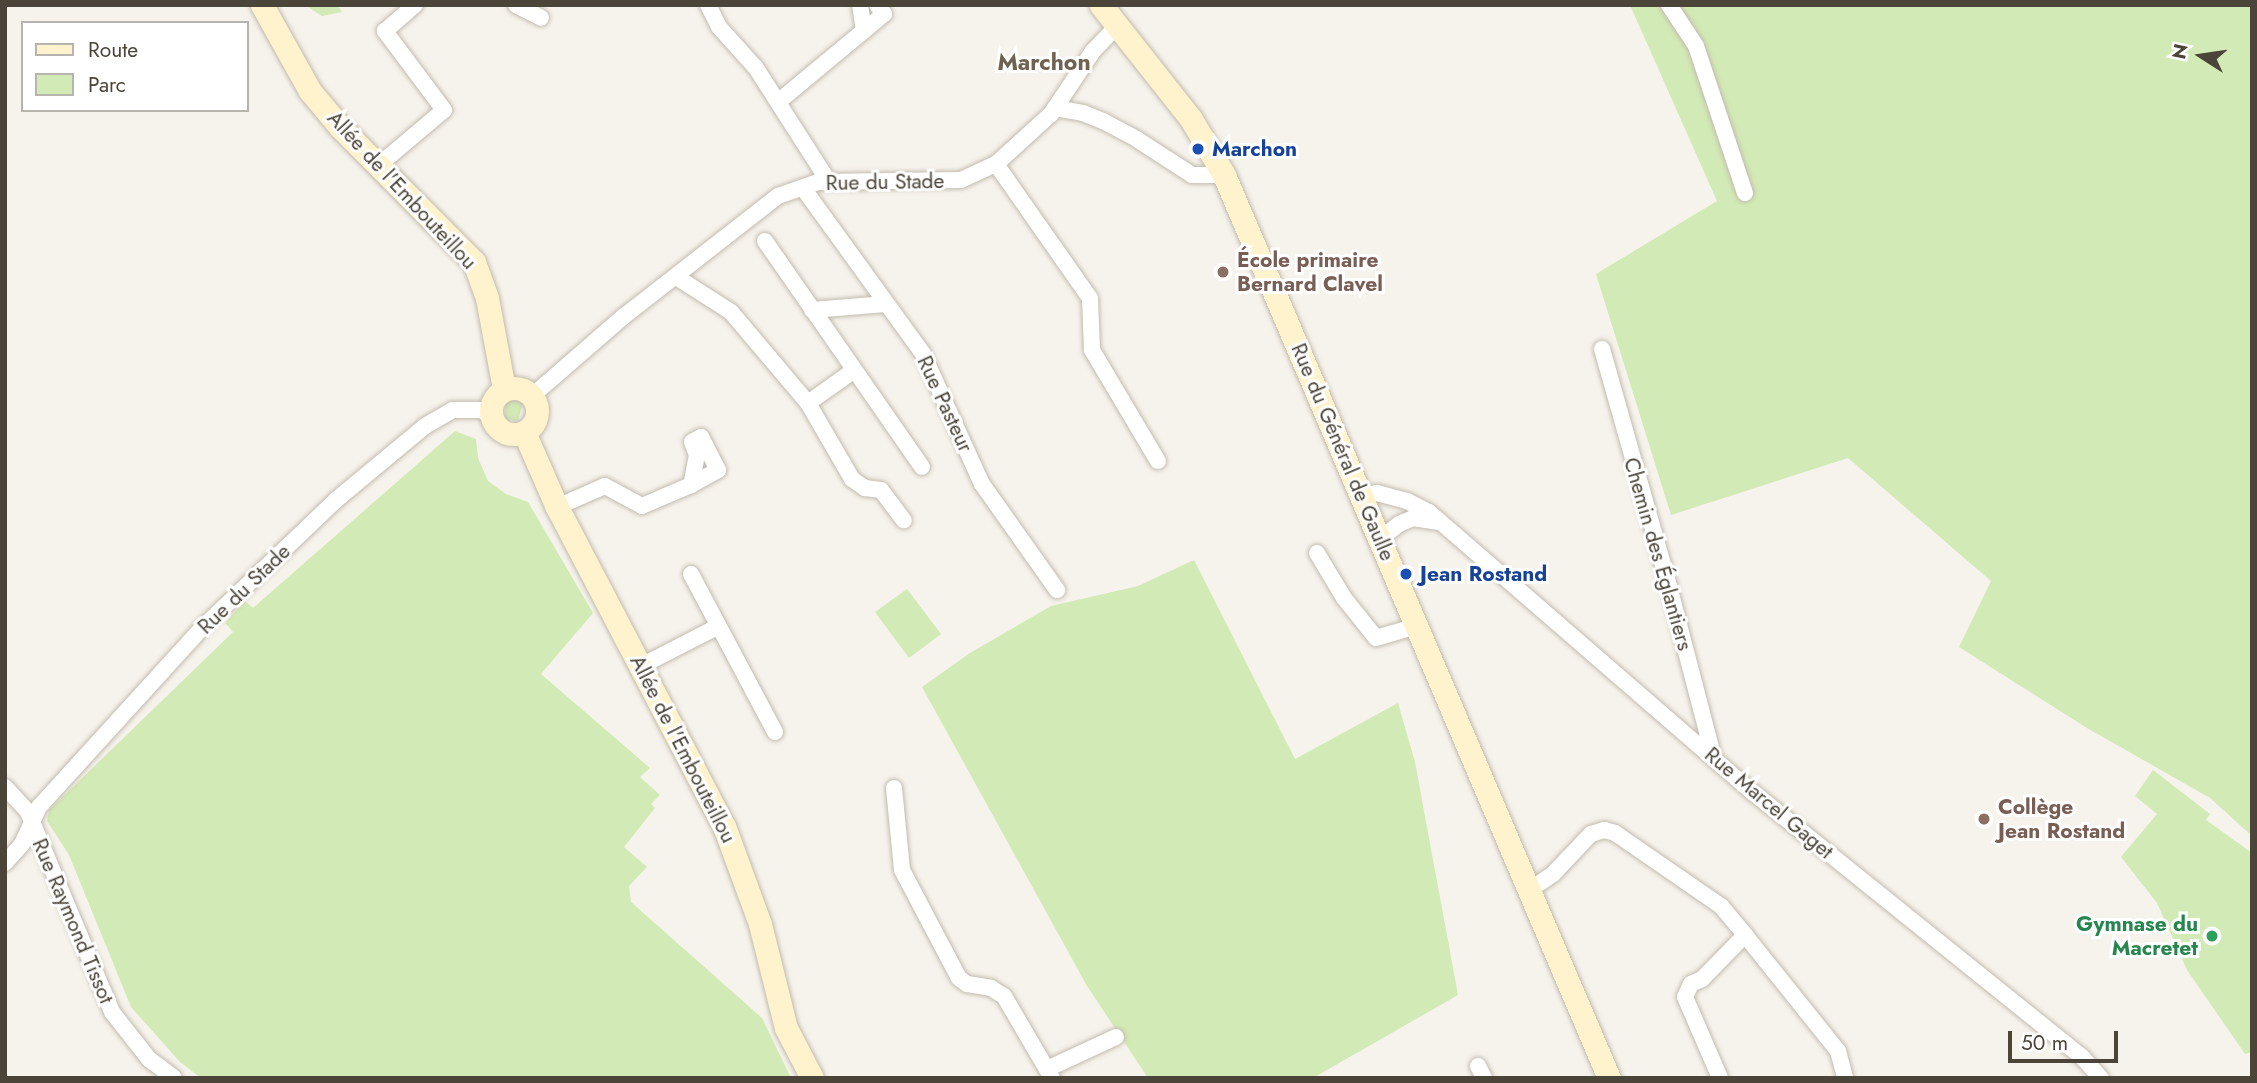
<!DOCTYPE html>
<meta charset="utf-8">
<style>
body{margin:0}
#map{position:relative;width:2257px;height:1083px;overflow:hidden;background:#f6f3ec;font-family:Jost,sans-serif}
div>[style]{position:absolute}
.green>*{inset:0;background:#d2eab5}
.roads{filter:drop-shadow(0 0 2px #c2bbae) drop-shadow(0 0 2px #c2bbae)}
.street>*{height:16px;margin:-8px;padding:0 8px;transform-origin:8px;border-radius:8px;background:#fff}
.secondary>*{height:23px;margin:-11.5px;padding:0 11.5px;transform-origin:11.5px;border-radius:11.5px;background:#fff3cd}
.secondary>.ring{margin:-11.5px;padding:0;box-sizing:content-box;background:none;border:23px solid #fff3cd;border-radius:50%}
.dots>*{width:19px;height:19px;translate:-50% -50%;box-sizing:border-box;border:4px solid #fff;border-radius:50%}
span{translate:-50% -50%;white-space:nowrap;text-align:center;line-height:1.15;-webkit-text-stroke:6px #fff;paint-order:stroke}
.transit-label{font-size:21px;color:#164399;font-weight:700}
.left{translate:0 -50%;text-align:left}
.street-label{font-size:21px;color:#4b4439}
.education-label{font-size:21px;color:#785e54;font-weight:700}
.leisure-label{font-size:21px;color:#27864d;font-weight:700}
.right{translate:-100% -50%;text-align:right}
.neighbourhood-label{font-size:23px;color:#6e6250;font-weight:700}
.frame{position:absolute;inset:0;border:7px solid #4b4439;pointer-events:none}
.legend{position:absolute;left:21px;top:21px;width:228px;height:91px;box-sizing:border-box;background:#fff;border:2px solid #b7b4b0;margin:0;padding:9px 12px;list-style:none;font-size:21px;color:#4b4439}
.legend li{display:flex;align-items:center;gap:14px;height:35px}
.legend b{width:35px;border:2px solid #b7b4b0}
.north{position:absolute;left:2166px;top:21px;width:70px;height:70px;-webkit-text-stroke:5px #fff;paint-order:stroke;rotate:282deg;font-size:19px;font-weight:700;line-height:28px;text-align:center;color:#4b4439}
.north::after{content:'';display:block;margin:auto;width:24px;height:32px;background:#4b4439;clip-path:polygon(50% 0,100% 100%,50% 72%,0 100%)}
.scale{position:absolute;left:2008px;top:1031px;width:110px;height:32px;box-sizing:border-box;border:4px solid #4b4439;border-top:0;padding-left:9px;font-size:21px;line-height:24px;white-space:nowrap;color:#4b4439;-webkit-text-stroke:5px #fff;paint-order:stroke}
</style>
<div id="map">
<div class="green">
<i style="clip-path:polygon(305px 5px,337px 5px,342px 12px,322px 16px)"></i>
<i style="clip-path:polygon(1630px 5px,2252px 5px,2252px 836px,2210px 798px,2087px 728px,1959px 647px,1991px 581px,1848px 458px,1671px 515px,1596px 274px,1717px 201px)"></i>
<i style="clip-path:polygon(510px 398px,523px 403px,518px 421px,505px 419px,506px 401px)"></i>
<i style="clip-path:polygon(455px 431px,476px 439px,478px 458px,488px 481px,506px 494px,528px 502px,593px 613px,541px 674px,650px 768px,640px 777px,660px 795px,651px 804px,655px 808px,624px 847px,647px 867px,629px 886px,631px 902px,762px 1018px,791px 1078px,201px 1078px,180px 1062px,131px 1007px,69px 855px,47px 821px,49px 810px,233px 632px,225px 623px,245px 601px,253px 608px)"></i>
<i style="clip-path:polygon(1194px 560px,1295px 759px,1398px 703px,1415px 762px,1458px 995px,1313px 1078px,1148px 1078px,1087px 986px,922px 687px,970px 653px,1051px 606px,1138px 586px)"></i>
<i style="clip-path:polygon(907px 589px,941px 634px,909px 658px,875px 612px)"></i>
<i style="clip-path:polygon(2153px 770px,2210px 814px,2206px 820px,2252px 853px,2252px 1052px,2245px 1054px,2187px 970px,2157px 903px,2121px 857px,2157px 814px,2135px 796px)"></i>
</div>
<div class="roads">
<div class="street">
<i style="left:516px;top:5px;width:28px;rotate:27deg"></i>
<i style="left:708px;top:5px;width:25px;rotate:63deg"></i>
<i style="left:719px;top:27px;width:55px;rotate:47.9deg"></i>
<i style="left:756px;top:68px;width:135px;rotate:57.4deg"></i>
<i style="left:860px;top:5px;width:26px;rotate:81deg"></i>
<i style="left:1669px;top:5px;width:49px;rotate:56.6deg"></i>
<i style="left:1696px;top:46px;width:155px;rotate:71.6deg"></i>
<i style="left:778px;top:102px;width:138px;rotate:-39.7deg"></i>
<i style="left:884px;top:14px;width:11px;rotate:-128deg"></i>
<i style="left:1055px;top:108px;width:28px;rotate:10deg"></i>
<i style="left:1083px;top:113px;width:22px;rotate:22deg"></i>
<i style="left:1103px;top:121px;width:40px;rotate:28deg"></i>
<i style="left:1138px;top:140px;width:64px;rotate:32.9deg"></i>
<i style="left:1192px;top:175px;width:32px"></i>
<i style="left:996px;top:164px;width:164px;rotate:55deg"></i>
<i style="left:1090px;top:298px;width:52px;rotate:87.8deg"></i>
<i style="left:1092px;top:350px;width:129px;rotate:59.3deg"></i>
<i style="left:379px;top:165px;width:85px;rotate:-40.2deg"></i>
<i style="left:444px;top:110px;width:99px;rotate:-126.8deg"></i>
<i style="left:385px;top:31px;width:40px;rotate:-41deg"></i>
<i style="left:803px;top:188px;width:205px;rotate:54.1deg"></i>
<i style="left:923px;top:354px;width:143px;rotate:65.6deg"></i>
<i style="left:982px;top:484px;width:130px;rotate:54.7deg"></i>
<i style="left:765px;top:241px;width:275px;rotate:55.2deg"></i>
<i style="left:678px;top:278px;width:63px;rotate:32.7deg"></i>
<i style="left:731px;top:312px;width:119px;rotate:49.8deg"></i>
<i style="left:808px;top:403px;width:88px;rotate:59.9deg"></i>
<i style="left:852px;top:479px;width:16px;rotate:35deg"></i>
<i style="left:865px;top:488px;width:16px;rotate:7deg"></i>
<i style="left:881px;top:490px;width:38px;rotate:53deg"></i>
<i style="left:812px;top:310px;width:74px;rotate:-4.6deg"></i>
<i style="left:1602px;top:349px;width:250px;rotate:74.2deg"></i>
<i style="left:1670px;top:590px;width:175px;rotate:75.4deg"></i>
<i style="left:532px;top:396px;width:121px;rotate:-41deg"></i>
<i style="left:623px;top:317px;width:197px;rotate:-38deg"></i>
<i style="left:778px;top:196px;width:42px;rotate:-19.3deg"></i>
<i style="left:818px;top:182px;width:143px;rotate:-0.8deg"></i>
<i style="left:961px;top:180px;width:38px;rotate:-25deg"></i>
<i style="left:996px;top:164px;width:74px;rotate:-42.3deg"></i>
<i style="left:1051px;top:114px;width:76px;rotate:-56.3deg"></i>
<i style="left:1093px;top:51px;width:35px;rotate:-46deg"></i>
<i style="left:808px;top:403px;width:55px;rotate:-35.4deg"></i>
<i style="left:1362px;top:496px;width:15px;rotate:-11deg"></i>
<i style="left:1377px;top:493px;width:31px;rotate:15deg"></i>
<i style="left:1407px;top:501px;width:25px;rotate:27deg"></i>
<i style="left:1429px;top:512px;width:431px;rotate:40.9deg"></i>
<i style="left:1755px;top:794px;width:420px;rotate:38.8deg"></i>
<i style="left:2082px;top:1057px;width:28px;rotate:48deg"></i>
<i style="left:557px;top:507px;width:52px;rotate:-23.6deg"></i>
<i style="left:605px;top:486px;width:42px;rotate:28.4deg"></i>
<i style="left:642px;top:506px;width:53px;rotate:-23.2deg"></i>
<i style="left:691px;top:485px;width:31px;rotate:-29deg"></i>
<i style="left:718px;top:470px;width:37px;rotate:-117deg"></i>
<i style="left:701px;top:437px;width:10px;rotate:151deg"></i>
<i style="left:692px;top:442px;width:14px;rotate:69deg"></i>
<i style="left:697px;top:455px;width:31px;rotate:101deg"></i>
<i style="left:1380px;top:539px;width:24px;rotate:-38deg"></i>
<i style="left:1399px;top:524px;width:15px;rotate:-23deg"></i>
<i style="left:1413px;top:518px;width:25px;rotate:9deg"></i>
<i style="left:1317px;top:553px;width:52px;rotate:59deg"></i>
<i style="left:1344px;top:598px;width:51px;rotate:51.3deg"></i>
<i style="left:1376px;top:638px;width:43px;rotate:-16.3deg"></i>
<i style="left:691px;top:574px;width:179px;rotate:62deg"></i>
<i style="left:643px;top:665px;width:83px;rotate:-27.2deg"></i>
<i style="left:5px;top:787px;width:34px;rotate:47deg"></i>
<i style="left:28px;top:812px;width:217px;rotate:67.2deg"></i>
<i style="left:112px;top:1012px;width:60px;rotate:51.8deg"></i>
<i style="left:149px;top:1059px;width:31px;rotate:37deg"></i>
<i style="left:894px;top:788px;width:82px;rotate:84.4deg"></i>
<i style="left:902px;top:870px;width:122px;rotate:62.2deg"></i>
<i style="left:959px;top:978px;width:10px;rotate:37deg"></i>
<i style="left:967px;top:984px;width:24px;rotate:9deg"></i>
<i style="left:991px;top:988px;width:15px;rotate:32deg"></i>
<i style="left:1004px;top:996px;width:95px;rotate:59.7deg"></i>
<i style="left:5px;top:863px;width:25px;rotate:-48deg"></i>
<i style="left:22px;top:844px;width:41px;rotate:-65.3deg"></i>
<i style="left:39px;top:807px;width:242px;rotate:-47.7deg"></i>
<i style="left:202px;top:628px;width:185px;rotate:-43.7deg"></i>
<i style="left:336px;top:500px;width:116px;rotate:-39.7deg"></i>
<i style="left:425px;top:426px;width:32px;rotate:-30deg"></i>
<i style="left:453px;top:410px;width:28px"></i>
<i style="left:481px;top:410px;width:12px;rotate:31deg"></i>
<i style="left:1528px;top:891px;width:30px;rotate:-34deg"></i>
<i style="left:1553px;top:874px;width:55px;rotate:-46.5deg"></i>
<i style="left:1591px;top:834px;width:14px;rotate:-17deg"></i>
<i style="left:1604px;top:830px;width:11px;rotate:15deg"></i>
<i style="left:1615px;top:833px;width:129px;rotate:34.6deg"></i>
<i style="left:1721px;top:906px;width:38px;rotate:50deg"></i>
<i style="left:1745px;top:935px;width:62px;rotate:134.3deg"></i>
<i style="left:1702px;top:979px;width:12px;rotate:156deg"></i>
<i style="left:1691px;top:984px;width:14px;rotate:115deg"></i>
<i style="left:1685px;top:997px;width:88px;rotate:66.6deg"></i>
<i style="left:1745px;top:935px;width:149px;rotate:51.3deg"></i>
<i style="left:1838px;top:1051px;width:28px;rotate:75deg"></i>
<i style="left:1478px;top:1066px;width:13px;rotate:63deg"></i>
<i style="left:1047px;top:1069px;width:76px;rotate:-24.9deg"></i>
</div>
<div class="secondary">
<i style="left:262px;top:5px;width:98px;rotate:60.8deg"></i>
<i style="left:310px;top:91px;width:47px;rotate:50.2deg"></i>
<i style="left:340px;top:127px;width:190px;rotate:45.2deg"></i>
<i style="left:474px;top:262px;width:38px;rotate:70deg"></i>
<i style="left:487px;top:298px;width:93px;rotate:79.4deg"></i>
<i style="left:1101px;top:5px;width:145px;rotate:51.7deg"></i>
<i style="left:1191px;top:119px;width:65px;rotate:59.5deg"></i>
<i style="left:1224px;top:175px;width:982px;rotate:66.91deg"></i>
<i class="ring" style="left:491px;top:388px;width:23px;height:23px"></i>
<i style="left:524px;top:432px;width:82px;rotate:66.3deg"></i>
<i style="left:557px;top:507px;width:360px;rotate:62.4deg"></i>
<i style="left:724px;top:826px;width:104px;rotate:69.8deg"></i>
<i style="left:760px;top:924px;width:107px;rotate:76deg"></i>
<i style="left:786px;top:1028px;width:56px;rotate:62.5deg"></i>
</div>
</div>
<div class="dots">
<i style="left:1198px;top:149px;background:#1a4fb4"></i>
<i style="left:1223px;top:272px;background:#8d6e63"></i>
<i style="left:1406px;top:574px;background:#1a4fb4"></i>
<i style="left:1984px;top:819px;background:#8d6e63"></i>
<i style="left:2212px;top:936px;background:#2e9e5b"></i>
</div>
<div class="transit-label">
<span class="left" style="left:1212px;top:149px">Marchon</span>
<span class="left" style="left:1420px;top:574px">Jean Rostand</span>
</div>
<div class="street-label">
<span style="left:885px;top:182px;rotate:-1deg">Rue du Stade</span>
<span style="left:402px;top:190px;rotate:47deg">Allée de l'Embouteillou</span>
<span style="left:945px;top:404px;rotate:65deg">Rue Pasteur</span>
<span style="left:1343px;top:452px;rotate:67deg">Rue du Général de Gaulle</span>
<span style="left:1658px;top:554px;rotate:74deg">Chemin des Églantiers</span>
<span style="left:244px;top:589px;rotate:-44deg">Rue du Stade</span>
<span style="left:683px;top:749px;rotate:63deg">Allée de l'Embouteillou</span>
<span style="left:1769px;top:803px;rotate:40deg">Rue Marcel Gaget</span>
<span style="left:73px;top:921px;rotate:67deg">Rue Raymond Tissot</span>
</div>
<div class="education-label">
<span class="left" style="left:1237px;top:272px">École primaire<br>Bernard Clavel</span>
<span class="left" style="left:1998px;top:819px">Collège<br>Jean Rostand</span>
</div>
<div class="leisure-label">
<span class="right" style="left:2198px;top:936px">Gymnase du<br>Macretet</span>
</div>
<div class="neighbourhood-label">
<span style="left:1044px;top:62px">Marchon</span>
</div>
<div class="frame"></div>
<ul class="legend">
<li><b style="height:9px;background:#fff3cd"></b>Route</li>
<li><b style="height:19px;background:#d2eab5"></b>Parc</li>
</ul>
<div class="north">N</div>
<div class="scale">50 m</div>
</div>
